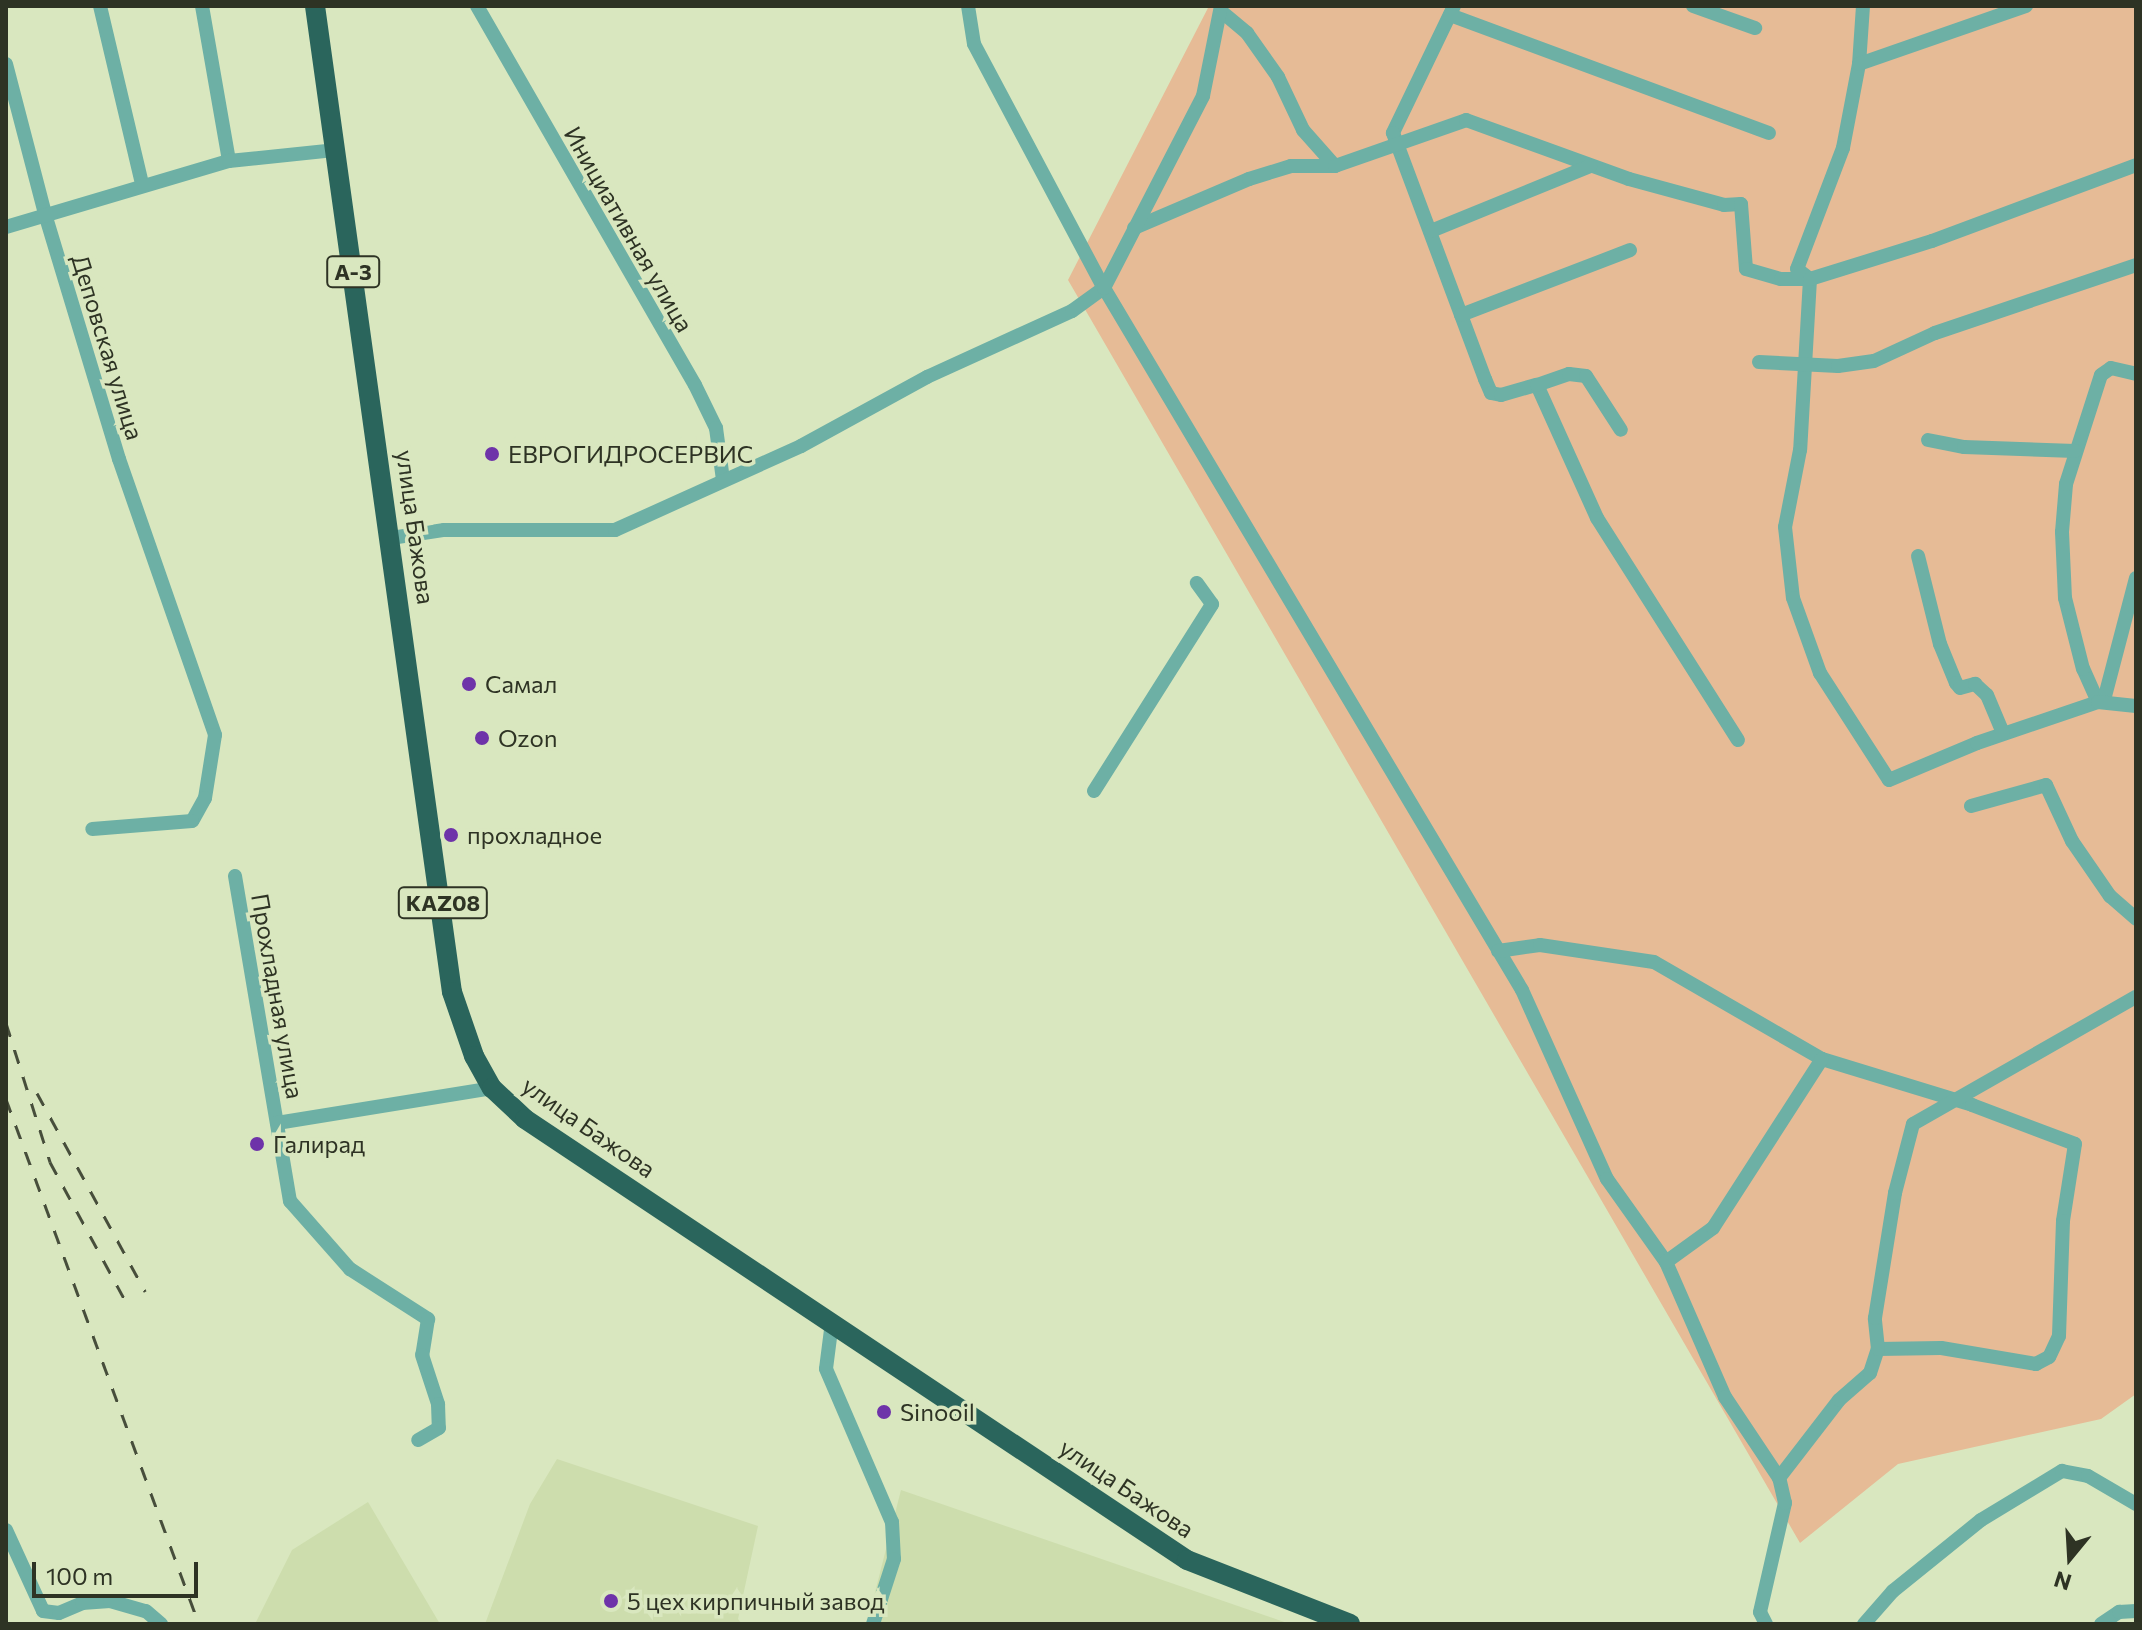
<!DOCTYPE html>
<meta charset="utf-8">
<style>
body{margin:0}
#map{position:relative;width:2142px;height:1630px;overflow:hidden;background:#d9e7bf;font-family:Commissioner,sans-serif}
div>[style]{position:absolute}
.built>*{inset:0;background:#cdddad}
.green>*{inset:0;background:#e6bb96}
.minor>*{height:14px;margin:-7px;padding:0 7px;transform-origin:7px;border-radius:7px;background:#6db0a5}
.highway>*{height:20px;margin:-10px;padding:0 10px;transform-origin:10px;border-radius:10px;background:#2a655c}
.rail>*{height:3px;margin-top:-1.5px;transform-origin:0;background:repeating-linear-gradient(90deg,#474e3b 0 14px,transparent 0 28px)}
.dots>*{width:22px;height:22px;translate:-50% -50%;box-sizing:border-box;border:4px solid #d9e7bf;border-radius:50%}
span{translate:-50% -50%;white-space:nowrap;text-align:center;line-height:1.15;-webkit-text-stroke:7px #d9e7bf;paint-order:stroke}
.shield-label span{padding:2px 6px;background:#d9e7bf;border:2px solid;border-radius:6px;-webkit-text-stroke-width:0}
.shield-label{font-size:22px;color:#2e3324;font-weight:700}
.street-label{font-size:24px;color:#2e3324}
.poi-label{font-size:24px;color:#2e3324}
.left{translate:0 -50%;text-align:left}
.frame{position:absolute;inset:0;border:8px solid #2e3324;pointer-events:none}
.north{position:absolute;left:2030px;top:1518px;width:80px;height:80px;-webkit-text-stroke:6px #d9e7bf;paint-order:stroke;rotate:198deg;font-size:22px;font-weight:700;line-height:32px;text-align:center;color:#2e3324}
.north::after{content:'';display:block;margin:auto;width:28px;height:36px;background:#2e3324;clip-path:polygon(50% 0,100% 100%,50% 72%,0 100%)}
.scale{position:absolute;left:32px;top:1562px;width:166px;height:36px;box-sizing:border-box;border:4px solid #2e3324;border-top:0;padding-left:10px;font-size:24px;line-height:28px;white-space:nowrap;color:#2e3324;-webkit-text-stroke:6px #d9e7bf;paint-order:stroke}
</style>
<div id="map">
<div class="built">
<i style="clip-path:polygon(557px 1459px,758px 1526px,738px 1619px,742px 1624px,485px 1624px,530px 1504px)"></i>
<i style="clip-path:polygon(901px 1490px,1290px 1624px,867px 1624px)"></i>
<i style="clip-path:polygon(368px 1502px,440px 1624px,255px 1624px,292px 1550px)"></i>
</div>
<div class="green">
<i style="clip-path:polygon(1209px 6px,2136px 6px,2136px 1394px,2101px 1419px,1898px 1464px,1800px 1543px,1068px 280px)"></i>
</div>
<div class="minor">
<i style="left:100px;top:6px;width:182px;rotate:76.7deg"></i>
<i style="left:202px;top:6px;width:157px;rotate:80.1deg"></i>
<i style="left:477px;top:6px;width:437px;rotate:60.1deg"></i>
<i style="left:695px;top:385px;width:48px;rotate:64deg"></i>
<i style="left:716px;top:428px;width:52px;rotate:82.3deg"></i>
<i style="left:968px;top:6px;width:38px;rotate:81deg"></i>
<i style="left:974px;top:44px;width:276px;rotate:62deg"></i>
<i style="left:1104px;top:288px;width:817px;rotate:59.23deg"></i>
<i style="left:1522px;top:990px;width:207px;rotate:65.8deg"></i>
<i style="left:1607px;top:1179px;width:102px;rotate:54.6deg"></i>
<i style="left:1666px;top:1262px;width:147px;rotate:66.4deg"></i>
<i style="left:1725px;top:1397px;width:97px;rotate:56.3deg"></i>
<i style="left:1454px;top:6px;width:141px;rotate:115.7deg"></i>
<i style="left:1393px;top:133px;width:263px;rotate:69.5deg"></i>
<i style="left:1485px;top:379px;width:15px;rotate:67deg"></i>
<i style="left:1491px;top:393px;width:10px;rotate:11deg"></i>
<i style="left:1501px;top:395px;width:37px;rotate:-16deg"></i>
<i style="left:1537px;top:385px;width:146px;rotate:65.7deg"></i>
<i style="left:1597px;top:518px;width:263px;rotate:57.6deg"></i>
<i style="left:1693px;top:6px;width:66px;rotate:19.5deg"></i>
<i style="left:1863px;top:6px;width:58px;rotate:93.9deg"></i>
<i style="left:1859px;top:64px;width:86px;rotate:100.8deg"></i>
<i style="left:1843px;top:148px;width:129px;rotate:110.8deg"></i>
<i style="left:1797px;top:269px;width:16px;rotate:38deg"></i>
<i style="left:1810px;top:279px;width:171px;rotate:93.3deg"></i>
<i style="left:1800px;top:450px;width:78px;rotate:101deg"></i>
<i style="left:1785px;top:527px;width:71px;rotate:83.6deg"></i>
<i style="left:1793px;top:598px;width:80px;rotate:70.2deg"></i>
<i style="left:1820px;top:673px;width:127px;rotate:57.2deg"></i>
<i style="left:1889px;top:780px;width:95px;rotate:-22.8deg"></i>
<i style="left:1977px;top:743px;width:128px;rotate:-18.7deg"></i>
<i style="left:2098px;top:702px;width:36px;rotate:-114deg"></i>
<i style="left:2083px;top:669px;width:73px;rotate:-104.2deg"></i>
<i style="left:2065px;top:598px;width:66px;rotate:-92.6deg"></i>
<i style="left:2062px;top:532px;width:48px;rotate:-85.2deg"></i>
<i style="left:2066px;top:484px;width:114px;rotate:-72.2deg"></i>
<i style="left:2101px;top:375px;width:12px;rotate:-35deg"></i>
<i style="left:2111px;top:368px;width:26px;rotate:13deg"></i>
<i style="left:1222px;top:12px;width:33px;rotate:40deg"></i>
<i style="left:1247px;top:33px;width:54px;rotate:54.8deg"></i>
<i style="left:1278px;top:77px;width:59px;rotate:64.7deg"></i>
<i style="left:1303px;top:130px;width:48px;rotate:48.4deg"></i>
<i style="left:1450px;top:15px;width:340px;rotate:20.3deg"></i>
<i style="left:6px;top:64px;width:155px;rotate:75.4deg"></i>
<i style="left:45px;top:214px;width:256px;rotate:73.2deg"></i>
<i style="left:119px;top:459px;width:292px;rotate:70.8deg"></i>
<i style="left:215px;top:735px;width:64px;rotate:99deg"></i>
<i style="left:205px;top:798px;width:26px;rotate:119deg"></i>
<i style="left:192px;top:821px;width:100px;rotate:175.4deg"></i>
<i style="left:1859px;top:64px;width:177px;rotate:-19.2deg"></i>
<i style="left:6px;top:227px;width:233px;rotate:-16.5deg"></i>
<i style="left:229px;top:161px;width:108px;rotate:-5.9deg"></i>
<i style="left:1134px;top:228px;width:125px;rotate:-23.1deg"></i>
<i style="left:1249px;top:179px;width:44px;rotate:-17.2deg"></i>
<i style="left:1291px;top:166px;width:44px"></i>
<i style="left:1335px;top:166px;width:139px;rotate:-19.3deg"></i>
<i style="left:1466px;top:120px;width:173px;rotate:19.9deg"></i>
<i style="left:1629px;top:179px;width:98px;rotate:15.3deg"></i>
<i style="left:1724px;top:205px;width:17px;rotate:-3deg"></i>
<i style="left:1741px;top:204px;width:65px;rotate:85.6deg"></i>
<i style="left:1746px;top:269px;width:36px;rotate:16deg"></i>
<i style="left:1781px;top:279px;width:29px"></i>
<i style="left:1810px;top:279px;width:128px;rotate:-17.3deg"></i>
<i style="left:1932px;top:241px;width:218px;rotate:-20.4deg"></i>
<i style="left:1431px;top:231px;width:172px;rotate:-22.2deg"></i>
<i style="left:1461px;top:315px;width:181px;rotate:-21deg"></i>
<i style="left:1759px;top:362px;width:79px;rotate:2.9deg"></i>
<i style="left:1838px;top:366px;width:36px;rotate:-8deg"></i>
<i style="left:1874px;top:361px;width:67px;rotate:-24.7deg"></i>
<i style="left:1935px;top:333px;width:212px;rotate:-18.7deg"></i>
<i style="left:1537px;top:385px;width:34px;rotate:-19deg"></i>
<i style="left:1569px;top:374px;width:17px;rotate:7deg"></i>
<i style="left:1586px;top:376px;width:64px;rotate:57.1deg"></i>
<i style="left:1928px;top:440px;width:37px;rotate:11deg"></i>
<i style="left:1964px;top:447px;width:111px;rotate:2.1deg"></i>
<i style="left:391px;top:538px;width:54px;rotate:-8.6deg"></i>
<i style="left:444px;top:530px;width:171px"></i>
<i style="left:615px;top:530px;width:204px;rotate:-24.3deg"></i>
<i style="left:801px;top:446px;width:144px;rotate:-28.7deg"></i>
<i style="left:927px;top:377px;width:159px;rotate:-24.5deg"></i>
<i style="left:1072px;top:311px;width:39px;rotate:-36deg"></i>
<i style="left:1104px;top:288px;width:216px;rotate:-62.7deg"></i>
<i style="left:1203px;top:96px;width:92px;rotate:-78.7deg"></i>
<i style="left:1918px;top:556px;width:91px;rotate:76deg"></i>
<i style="left:1940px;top:644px;width:42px;rotate:67.7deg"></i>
<i style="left:1956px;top:683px;width:6px;rotate:51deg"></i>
<i style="left:1960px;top:688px;width:16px;rotate:-15deg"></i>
<i style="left:1975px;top:684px;width:16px;rotate:43deg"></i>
<i style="left:1987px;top:695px;width:41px;rotate:67.2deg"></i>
<i style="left:2104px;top:700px;width:126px;rotate:-75.3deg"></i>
<i style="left:2098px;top:702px;width:38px;rotate:6deg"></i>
<i style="left:1094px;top:791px;width:221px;rotate:-57.7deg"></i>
<i style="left:1212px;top:604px;width:26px;rotate:-126deg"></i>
<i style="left:1971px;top:806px;width:78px;rotate:-15.6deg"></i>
<i style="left:2046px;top:785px;width:62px;rotate:65.1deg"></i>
<i style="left:2072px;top:841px;width:67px;rotate:55.4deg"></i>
<i style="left:2110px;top:896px;width:35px;rotate:41deg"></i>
<i style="left:235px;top:876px;width:330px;rotate:80.4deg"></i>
<i style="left:290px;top:1201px;width:91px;rotate:48.6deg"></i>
<i style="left:350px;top:1269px;width:93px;rotate:32.7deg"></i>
<i style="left:428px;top:1319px;width:36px;rotate:99deg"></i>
<i style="left:422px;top:1355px;width:52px;rotate:71.9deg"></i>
<i style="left:438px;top:1404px;width:24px;rotate:88deg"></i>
<i style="left:439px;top:1428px;width:24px;rotate:150deg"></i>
<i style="left:1498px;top:951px;width:42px;rotate:-8.1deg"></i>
<i style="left:1540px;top:945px;width:115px;rotate:8.5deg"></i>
<i style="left:1654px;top:962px;width:194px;rotate:30deg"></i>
<i style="left:1822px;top:1059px;width:157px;rotate:17deg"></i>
<i style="left:1972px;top:1105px;width:110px;rotate:20.7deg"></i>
<i style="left:2075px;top:1144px;width:78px;rotate:98.9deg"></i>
<i style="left:2063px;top:1221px;width:115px;rotate:92deg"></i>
<i style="left:2059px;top:1336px;width:23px;rotate:115deg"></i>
<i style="left:2049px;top:1357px;width:15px;rotate:152deg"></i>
<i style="left:2036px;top:1364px;width:96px;rotate:-170.4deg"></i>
<i style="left:1941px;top:1348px;width:63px;rotate:179.1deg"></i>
<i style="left:277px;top:1123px;width:218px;rotate:-9.2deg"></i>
<i style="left:1666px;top:1262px;width:58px;rotate:-35.9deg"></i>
<i style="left:1713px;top:1228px;width:201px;rotate:-57.2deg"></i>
<i style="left:832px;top:1322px;width:47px;rotate:97.3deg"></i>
<i style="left:826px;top:1369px;width:167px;rotate:66.7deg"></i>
<i style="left:892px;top:1522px;width:37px;rotate:87deg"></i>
<i style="left:894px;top:1559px;width:68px;rotate:107.9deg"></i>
<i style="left:6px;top:1530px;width:89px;rotate:65.4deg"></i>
<i style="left:43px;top:1611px;width:16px;rotate:7deg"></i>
<i style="left:59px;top:1613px;width:25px;rotate:-23deg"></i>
<i style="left:82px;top:1603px;width:28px;rotate:-4deg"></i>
<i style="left:110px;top:1601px;width:37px;rotate:16deg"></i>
<i style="left:146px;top:1611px;width:20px;rotate:41deg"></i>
<i style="left:1766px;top:1624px;width:13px;rotate:-117deg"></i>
<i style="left:1760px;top:1612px;width:112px;rotate:-77.1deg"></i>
<i style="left:1785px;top:1503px;width:26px;rotate:-103deg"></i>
<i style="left:1779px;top:1478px;width:98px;rotate:-52.4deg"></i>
<i style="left:1839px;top:1400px;width:41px;rotate:-41.1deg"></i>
<i style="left:1870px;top:1373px;width:25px;rotate:-72deg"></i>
<i style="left:1878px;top:1349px;width:31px;rotate:-96deg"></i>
<i style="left:1875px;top:1318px;width:127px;rotate:-80.9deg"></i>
<i style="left:1895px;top:1193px;width:71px;rotate:-75.4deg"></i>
<i style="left:1913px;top:1124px;width:257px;rotate:-29.7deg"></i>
<i style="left:1864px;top:1624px;width:44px;rotate:-48.7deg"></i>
<i style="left:1893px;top:1591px;width:113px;rotate:-38.9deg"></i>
<i style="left:1981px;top:1520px;width:95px;rotate:-31.2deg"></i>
<i style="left:2062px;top:1471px;width:26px;rotate:11deg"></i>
<i style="left:2088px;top:1476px;width:56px;rotate:30.3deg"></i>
<i style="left:2101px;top:1624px;width:22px;rotate:-34deg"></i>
<i style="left:2119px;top:1612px;width:17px;rotate:-3deg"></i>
</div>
<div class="highway">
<i style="left:315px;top:6px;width:995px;rotate:82.09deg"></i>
<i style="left:452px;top:992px;width:68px;rotate:71deg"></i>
<i style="left:474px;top:1056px;width:37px;rotate:61deg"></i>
<i style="left:492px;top:1088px;width:45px;rotate:43.2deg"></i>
<i style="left:525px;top:1119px;width:795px;rotate:33.67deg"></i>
<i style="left:1187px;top:1560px;width:175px;rotate:21.4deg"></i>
</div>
<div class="rail">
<i style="left:6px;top:1023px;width:146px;rotate:72.4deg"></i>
<i style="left:50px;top:1162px;width:162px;rotate:61.5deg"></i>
<i style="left:37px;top:1093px;width:226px;rotate:61.4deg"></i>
<i style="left:6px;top:1099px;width:559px;rotate:69.82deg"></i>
</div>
<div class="dots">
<i style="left:492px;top:454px;background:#6e33a9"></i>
<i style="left:469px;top:684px;background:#6e33a9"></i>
<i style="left:482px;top:738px;background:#6e33a9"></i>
<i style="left:451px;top:835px;background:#6e33a9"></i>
<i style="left:257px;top:1144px;background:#6e33a9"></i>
<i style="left:884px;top:1412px;background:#6e33a9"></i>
<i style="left:611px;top:1601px;background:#6e33a9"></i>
</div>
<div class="shield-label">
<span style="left:353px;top:272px">A-3</span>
<span style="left:443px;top:903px">KAZ08</span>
</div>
<div class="street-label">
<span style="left:629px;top:229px;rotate:60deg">Инициативная улица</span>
<span style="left:108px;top:347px;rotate:73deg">Деповская улица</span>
<span style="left:416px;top:527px;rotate:82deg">улица Бажова</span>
<span style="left:278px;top:996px;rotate:80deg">Прохладная улица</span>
<span style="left:589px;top:1127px;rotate:35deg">улица Бажова</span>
<span style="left:1127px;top:1488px;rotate:34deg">улица Бажова</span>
</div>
<div class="poi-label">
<span class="left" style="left:508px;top:454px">ЕВРОГИДРОСЕРВИС</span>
<span class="left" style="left:485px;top:684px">Самал</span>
<span class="left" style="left:498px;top:738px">Ozon</span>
<span class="left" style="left:467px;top:835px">прохладное</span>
<span class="left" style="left:273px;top:1144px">Галирад</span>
<span class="left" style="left:900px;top:1412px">Sinooil</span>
<span class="left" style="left:627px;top:1601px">5 цех кирпичный завод</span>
</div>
<div class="frame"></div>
<div class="north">N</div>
<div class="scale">100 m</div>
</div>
